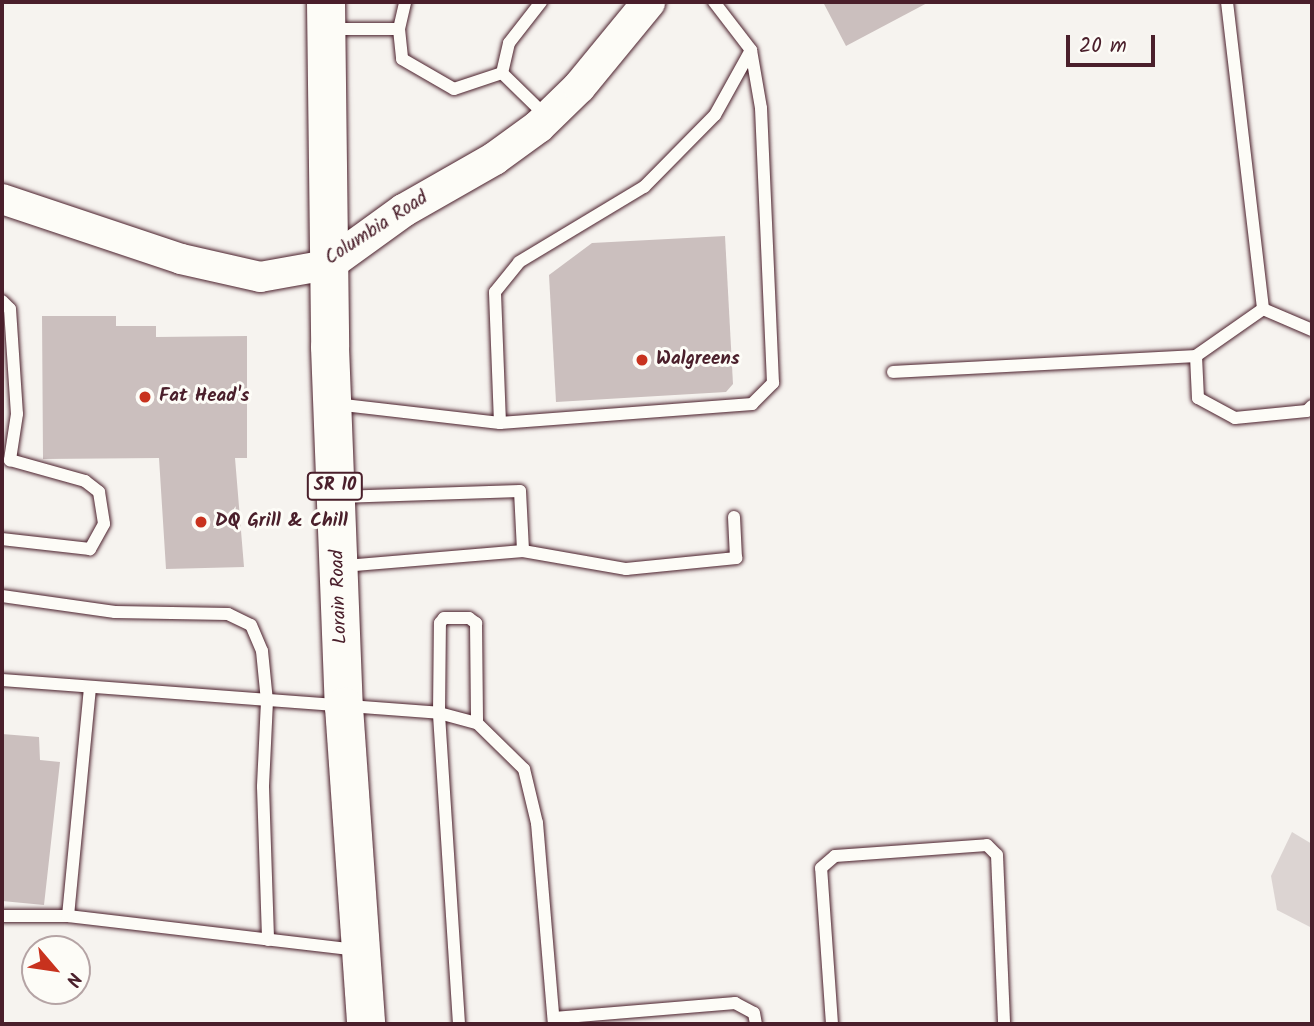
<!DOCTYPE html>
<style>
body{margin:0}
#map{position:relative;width:1314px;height:1026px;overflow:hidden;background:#f6f3ef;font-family:Kalam,sans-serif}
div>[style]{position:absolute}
.green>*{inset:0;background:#dcd4d2}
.building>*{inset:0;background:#cbbfbe}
.roads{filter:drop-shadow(0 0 2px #4a1f2b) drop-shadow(0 0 2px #4a1f2b)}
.service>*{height:12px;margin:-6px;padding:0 6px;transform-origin:6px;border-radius:6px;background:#fdfcf7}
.tertiary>*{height:30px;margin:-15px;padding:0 15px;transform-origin:15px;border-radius:15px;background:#fdfcf7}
.secondary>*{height:33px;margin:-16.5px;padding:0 16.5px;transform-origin:16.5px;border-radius:16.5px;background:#fdfcf7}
.primary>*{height:38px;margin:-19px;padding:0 19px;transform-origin:19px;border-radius:19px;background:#fdfcf7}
.dots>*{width:19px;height:19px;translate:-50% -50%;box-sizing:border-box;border:4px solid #fdfcf7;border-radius:50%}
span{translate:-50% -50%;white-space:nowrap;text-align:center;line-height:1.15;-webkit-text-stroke:6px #fdfcf7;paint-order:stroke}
.shield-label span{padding:2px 5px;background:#fdfcf7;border:2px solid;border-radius:5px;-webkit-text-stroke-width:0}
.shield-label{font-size:18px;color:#4a1f2b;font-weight:700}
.street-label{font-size:19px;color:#4a1f2b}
.poi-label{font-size:19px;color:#4a1f2b;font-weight:700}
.left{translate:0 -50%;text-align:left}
.frame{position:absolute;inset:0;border:4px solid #4a1f2b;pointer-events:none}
.north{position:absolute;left:21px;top:935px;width:70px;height:70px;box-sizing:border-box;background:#fdfcf7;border:2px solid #b5a4a5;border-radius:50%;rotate:119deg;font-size:19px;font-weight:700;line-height:28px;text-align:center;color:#4a1f2b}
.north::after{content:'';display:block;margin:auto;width:24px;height:32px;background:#c8321e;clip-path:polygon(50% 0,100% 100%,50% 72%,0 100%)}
.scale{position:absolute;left:1066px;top:35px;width:89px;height:32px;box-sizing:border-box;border:4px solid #4a1f2b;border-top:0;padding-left:9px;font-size:21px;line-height:24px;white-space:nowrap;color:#4a1f2b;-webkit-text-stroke:5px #fdfcf7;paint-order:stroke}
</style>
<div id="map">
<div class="green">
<i style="clip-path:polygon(1292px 832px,1312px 844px,1312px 928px,1277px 910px,1271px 876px)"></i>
</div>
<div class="building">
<i style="clip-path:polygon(823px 2px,929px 2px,846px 46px)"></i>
<i style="clip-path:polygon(725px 236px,733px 384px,726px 392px,556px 402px,549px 275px,592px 243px)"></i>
<i style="clip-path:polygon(42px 316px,116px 316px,116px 326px,156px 326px,156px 337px,247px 336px,247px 458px,235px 458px,244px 567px,166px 569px,159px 458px,43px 459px)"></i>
<i style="clip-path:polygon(2px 734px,39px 737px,40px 760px,60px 762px,44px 905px,2px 901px)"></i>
</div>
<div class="roads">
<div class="service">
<i style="left:541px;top:2px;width:52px;rotate:128deg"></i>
<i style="left:509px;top:43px;width:31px;rotate:103deg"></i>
<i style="left:502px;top:73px;width:63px;rotate:44.4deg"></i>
<i style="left:1227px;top:2px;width:309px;rotate:83.3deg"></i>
<i style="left:330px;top:29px;width:69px"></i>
<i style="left:399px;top:29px;width:28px;rotate:-77deg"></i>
<i style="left:399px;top:29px;width:30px;rotate:84deg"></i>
<i style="left:402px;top:59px;width:60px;rotate:30deg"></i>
<i style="left:454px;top:89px;width:51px;rotate:-18.4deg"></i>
<i style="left:2px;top:301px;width:11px;rotate:45deg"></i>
<i style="left:10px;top:309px;width:105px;rotate:86.2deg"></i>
<i style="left:17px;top:414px;width:47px;rotate:98.7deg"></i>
<i style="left:10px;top:460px;width:78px;rotate:15.6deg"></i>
<i style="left:85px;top:481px;width:18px;rotate:38deg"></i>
<i style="left:99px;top:492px;width:32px;rotate:81deg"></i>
<i style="left:104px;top:524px;width:29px;rotate:119deg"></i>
<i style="left:90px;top:549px;width:89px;rotate:-173.5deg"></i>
<i style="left:1263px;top:309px;width:82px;rotate:145deg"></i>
<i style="left:1196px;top:356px;width:42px;rotate:87.3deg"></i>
<i style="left:1198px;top:398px;width:42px;rotate:28.4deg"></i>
<i style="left:1235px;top:418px;width:72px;rotate:-5.6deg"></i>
<i style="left:1307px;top:411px;width:7px;rotate:-45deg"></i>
<i style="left:1263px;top:309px;width:53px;rotate:23.2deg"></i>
<i style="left:893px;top:372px;width:303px;rotate:-3deg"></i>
<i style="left:335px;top:404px;width:166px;rotate:6.6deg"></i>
<i style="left:500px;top:423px;width:253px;rotate:-4.3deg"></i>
<i style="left:752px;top:404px;width:30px;rotate:-45deg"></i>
<i style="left:773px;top:383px;width:275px;rotate:-92.5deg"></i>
<i style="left:761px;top:108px;width:59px;rotate:-99.8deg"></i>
<i style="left:751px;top:50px;width:61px;rotate:-127.6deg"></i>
<i style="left:500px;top:423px;width:131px;rotate:-92.2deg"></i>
<i style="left:495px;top:292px;width:38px;rotate:-51deg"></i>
<i style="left:519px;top:262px;width:146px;rotate:-31deg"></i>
<i style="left:644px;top:187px;width:101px;rotate:-45.4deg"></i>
<i style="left:715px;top:115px;width:74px;rotate:-61deg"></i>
<i style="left:339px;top:497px;width:181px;rotate:-1.9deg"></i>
<i style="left:520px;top:491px;width:60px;rotate:87.1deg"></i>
<i style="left:523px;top:551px;width:181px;rotate:175.2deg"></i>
<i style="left:523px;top:551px;width:105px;rotate:9.9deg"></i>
<i style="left:626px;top:569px;width:111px;rotate:-5.7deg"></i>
<i style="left:736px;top:558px;width:41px;rotate:-92.8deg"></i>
<i style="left:2px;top:596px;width:114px;rotate:8.1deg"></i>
<i style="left:115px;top:612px;width:113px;rotate:1deg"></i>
<i style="left:228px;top:614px;width:25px;rotate:26deg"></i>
<i style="left:251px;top:625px;width:28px;rotate:67deg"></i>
<i style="left:262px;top:651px;width:50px;rotate:84.3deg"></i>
<i style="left:267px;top:701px;width:86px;rotate:92.7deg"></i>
<i style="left:263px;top:787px;width:153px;rotate:88.1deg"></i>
<i style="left:2px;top:680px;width:438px;rotate:4.3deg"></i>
<i style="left:439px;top:713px;width:39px;rotate:15deg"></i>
<i style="left:477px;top:723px;width:66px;rotate:44.4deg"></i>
<i style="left:524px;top:769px;width:56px;rotate:76.5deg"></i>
<i style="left:537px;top:823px;width:202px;rotate:85.2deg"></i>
<i style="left:2px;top:916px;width:66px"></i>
<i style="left:68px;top:916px;width:290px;rotate:6.7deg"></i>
<i style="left:68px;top:916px;width:229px;rotate:-84.5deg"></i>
<i style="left:554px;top:1018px;width:182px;rotate:-4.7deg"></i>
<i style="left:735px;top:1003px;width:21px;rotate:28deg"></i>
<i style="left:754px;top:1013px;width:11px;rotate:80deg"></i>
<i style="left:459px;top:1024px;width:312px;rotate:-93.7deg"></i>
<i style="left:439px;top:713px;width:90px;rotate:-89.4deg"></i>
<i style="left:440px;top:623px;width:6px;rotate:-51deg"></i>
<i style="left:444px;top:618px;width:25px"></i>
<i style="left:469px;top:618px;width:9px;rotate:36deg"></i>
<i style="left:476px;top:623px;width:100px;rotate:89.4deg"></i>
<i style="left:832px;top:1024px;width:156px;rotate:-94deg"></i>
<i style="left:821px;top:868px;width:18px;rotate:-41deg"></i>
<i style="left:835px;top:856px;width:152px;rotate:-4.1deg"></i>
<i style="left:987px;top:845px;width:14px;rotate:45deg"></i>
<i style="left:997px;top:855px;width:169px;rotate:87.6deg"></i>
</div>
<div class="tertiary">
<i style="left:2px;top:199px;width:189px;rotate:18.5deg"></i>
<i style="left:181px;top:259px;width:81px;rotate:12.8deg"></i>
<i style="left:260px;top:277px;width:68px;rotate:-10.2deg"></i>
</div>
<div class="secondary">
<i style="left:327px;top:265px;width:94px;rotate:-35.9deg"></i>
<i style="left:403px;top:210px;width:105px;rotate:-29.7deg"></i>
<i style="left:494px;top:158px;width:54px;rotate:-36deg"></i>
<i style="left:538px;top:126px;width:57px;rotate:-44.3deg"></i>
<i style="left:579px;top:86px;width:109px;rotate:-50.6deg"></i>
</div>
<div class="primary">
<i style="left:326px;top:2px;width:345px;rotate:89.3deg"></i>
<i style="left:330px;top:347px;width:360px;rotate:87.8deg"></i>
<i style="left:344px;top:707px;width:318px;rotate:86deg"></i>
</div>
</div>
<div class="dots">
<i style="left:642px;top:360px;background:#c8321e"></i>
<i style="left:145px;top:397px;background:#c8321e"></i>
<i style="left:201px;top:522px;background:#c8321e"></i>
</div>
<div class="shield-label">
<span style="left:335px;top:486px">SR 10</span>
</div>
<div class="street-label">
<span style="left:377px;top:229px;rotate:-33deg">Columbia Road</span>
<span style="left:340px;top:597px;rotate:-92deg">Lorain Road</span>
</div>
<div class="poi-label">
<span class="left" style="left:656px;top:360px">Walgreens</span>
<span class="left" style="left:159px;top:397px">Fat Head's</span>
<span class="left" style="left:215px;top:522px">DQ Grill &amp; Chill</span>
</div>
<div class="frame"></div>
<div class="north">N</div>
<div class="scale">20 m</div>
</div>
